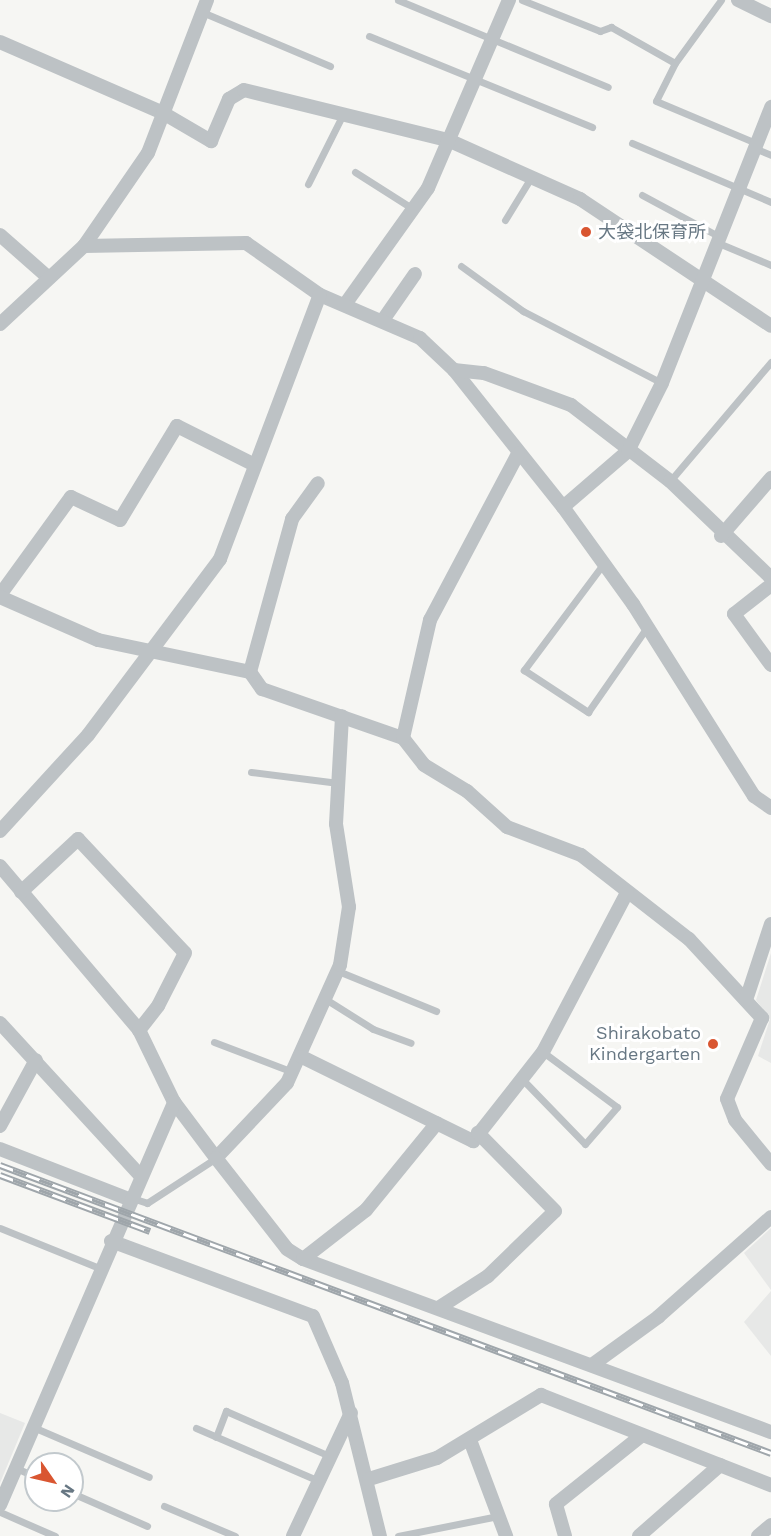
<!DOCTYPE html>
<meta charset="utf-8">
<style>
body{margin:0}
#map{position:relative;width:771px;height:1536px;overflow:hidden;background:#f6f6f3;font-family:"Work Sans","Noto Sans JP",sans-serif}
div>[style]{position:absolute}
.built>*{inset:0;background:#e7e8e7}
.lane>*{height:7px;margin:-3.5px;padding:0 3.5px;transform-origin:3.5px;border-radius:3.5px;background:#bdc2c5}
.street>*{height:14px;margin:-7px;padding:0 7px;transform-origin:7px;border-radius:7px;background:#bdc2c5}
.rail>*{height:7px;margin-top:-3.5px;transform-origin:0;background:repeating-linear-gradient(90deg,#fff 0 14px,#9fa6ab 0 28px);box-sizing:border-box;border-block:2px solid #9fa6ab}
.dots>*{width:16px;height:16px;translate:-50% -50%;box-sizing:border-box;border:3px solid #fff;border-radius:50%}
span{translate:-50% -50%;white-space:nowrap;text-align:center;line-height:1.15;-webkit-text-stroke:6px #fff;paint-order:stroke}
.poi-label{font-size:18px;color:#677783}
.left{translate:0 -50%;text-align:left}
.right{translate:-100% -50%;text-align:right}
.north{position:absolute;left:24px;top:1452px;width:60px;height:60px;box-sizing:border-box;background:#fff;border:2px solid #c2c9cd;border-radius:50%;rotate:124deg;font-size:16px;font-weight:700;line-height:24px;text-align:center;color:#677783}
.north::after{content:'';display:block;margin:auto;width:21px;height:27px;background:#d95631;clip-path:polygon(50% 0,100% 100%,50% 72%,0 100%)}
</style>
<div id="map">
<div class="built">
<i style="clip-path:polygon(771px 953px,771px 1063px,758px 1056px,770px 1019px,756px 1000px)"></i>
<i style="clip-path:polygon(771px 1228px,771px 1290px,744px 1253px)"></i>
<i style="clip-path:polygon(771px 1291px,771px 1356px,744px 1322px)"></i>
<i style="clip-path:polygon(0 1413px,25px 1423px,0 1483px)"></i>
</div>
<div class="lane">
<i style="left:398px;top:0;width:227px;rotate:22.5deg"></i>
<i style="left:522px;top:0;width:84px;rotate:21.7deg"></i>
<i style="left:600px;top:31px;width:12px;rotate:-20deg"></i>
<i style="left:611px;top:27px;width:73px;rotate:29.4deg"></i>
<i style="left:721px;top:0;width:78px;rotate:126.1deg"></i>
<i style="left:675px;top:63px;width:42px;rotate:116.6deg"></i>
<i style="left:656px;top:101px;width:108px;rotate:22.8deg"></i>
<i style="left:202px;top:12px;width:139px;rotate:22.9deg"></i>
<i style="left:369px;top:36px;width:241px;rotate:22.2deg"></i>
<i style="left:632px;top:143px;width:151px;rotate:23deg"></i>
<i style="left:754px;top:148px;width:18px;rotate:22deg"></i>
<i style="left:355px;top:172px;width:69px;rotate:32.5deg"></i>
<i style="left:308px;top:184px;width:78px;rotate:-63.4deg"></i>
<i style="left:642px;top:195px;width:86px;rotate:28.3deg"></i>
<i style="left:505px;top:220px;width:52px;rotate:-58.5deg"></i>
<i style="left:716px;top:242px;width:60px;rotate:22.7deg"></i>
<i style="left:461px;top:266px;width:77px;rotate:36deg"></i>
<i style="left:523px;top:311px;width:157px;rotate:27.4deg"></i>
<i style="left:670px;top:481px;width:156px;rotate:-49.7deg"></i>
<i style="left:604px;top:563px;width:134px;rotate:126.8deg"></i>
<i style="left:524px;top:670px;width:77px;rotate:33.3deg"></i>
<i style="left:588px;top:712px;width:103px;rotate:-55.2deg"></i>
<i style="left:251px;top:772px;width:88px;rotate:7.2deg"></i>
<i style="left:338px;top:971px;width:106px;rotate:22.2deg"></i>
<i style="left:327px;top:1000px;width:54px;rotate:32.2deg"></i>
<i style="left:373px;top:1029px;width:40px;rotate:20.2deg"></i>
<i style="left:214px;top:1042px;width:85px;rotate:20.8deg"></i>
<i style="left:523px;top:1080px;width:89px;rotate:45.9deg"></i>
<i style="left:585px;top:1144px;width:49px;rotate:-49.1deg"></i>
<i style="left:617px;top:1107px;width:92px;rotate:-143.4deg"></i>
<i style="left:132px;top:1198px;width:16px;rotate:18deg"></i>
<i style="left:147px;top:1203px;width:82px;rotate:-33.1deg"></i>
<i style="left:0;top:1228px;width:107px;rotate:22deg"></i>
<i style="left:33px;top:1427px;width:126px;rotate:23.3deg"></i>
<i style="left:196px;top:1428px;width:132px;rotate:23.3deg"></i>
<i style="left:216px;top:1437px;width:28px;rotate:-69deg"></i>
<i style="left:226px;top:1411px;width:110px;rotate:23.5deg"></i>
<i style="left:16px;top:1468px;width:22px;rotate:24deg"></i>
<i style="left:72px;top:1493px;width:82px;rotate:23.7deg"></i>
<i style="left:164px;top:1506px;width:77px;rotate:22.9deg"></i>
<i style="left:0;top:1512px;width:60px;rotate:23.6deg"></i>
<i style="left:398px;top:1536px;width:102px;rotate:-11.3deg"></i>
</div>
<div class="street">
<i style="left:738px;top:0;width:37px;rotate:26deg"></i>
<i style="left:0;top:42px;width:178px;rotate:23.5deg"></i>
<i style="left:163px;top:113px;width:56px;rotate:30.3deg"></i>
<i style="left:211px;top:141px;width:46px;rotate:-66.8deg"></i>
<i style="left:229px;top:99px;width:17px;rotate:-31deg"></i>
<i style="left:244px;top:90px;width:210px;rotate:13.8deg"></i>
<i style="left:448px;top:140px;width:145px;rotate:24.1deg"></i>
<i style="left:580px;top:199px;width:229px;rotate:33.6deg"></i>
<i style="left:0;top:235px;width:65px;rotate:41.3deg"></i>
<i style="left:84px;top:246px;width:113px;rotate:-55.5deg"></i>
<i style="left:148px;top:153px;width:164px;rotate:-68.9deg"></i>
<i style="left:346px;top:303px;width:141px;rotate:-54.5deg"></i>
<i style="left:428px;top:188px;width:205px;rotate:-66.7deg"></i>
<i style="left:383px;top:320px;width:56px;rotate:-55.2deg"></i>
<i style="left:0;top:324px;width:115px;rotate:-42.9deg"></i>
<i style="left:84px;top:246px;width:162px;rotate:-1.1deg"></i>
<i style="left:246px;top:243px;width:90px;rotate:35.1deg"></i>
<i style="left:320px;top:295px;width:109px;rotate:23.3deg"></i>
<i style="left:420px;top:338px;width:47px;rotate:43.3deg"></i>
<i style="left:454px;top:370px;width:175px;rotate:51.5deg"></i>
<i style="left:563px;top:507px;width:120px;rotate:54.2deg"></i>
<i style="left:633px;top:604px;width:227px;rotate:57.8deg"></i>
<i style="left:754px;top:796px;width:21px;rotate:35deg"></i>
<i style="left:454px;top:370px;width:30px;rotate:6deg"></i>
<i style="left:484px;top:373px;width:93px;rotate:20.2deg"></i>
<i style="left:571px;top:405px;width:125px;rotate:37.5deg"></i>
<i style="left:670px;top:481px;width:140px;rotate:43.8deg"></i>
<i style="left:563px;top:507px;width:86px;rotate:-40.7deg"></i>
<i style="left:628px;top:451px;width:76px;rotate:-63.4deg"></i>
<i style="left:662px;top:383px;width:297px;rotate:-68.4deg"></i>
<i style="left:721px;top:536px;width:77px;rotate:-49.2deg"></i>
<i style="left:771px;top:585px;width:47px;rotate:141.9deg"></i>
<i style="left:734px;top:614px;width:63px;rotate:54deg"></i>
<i style="left:0;top:595px;width:121px;rotate:-54.1deg"></i>
<i style="left:71px;top:497px;width:54px;rotate:25.1deg"></i>
<i style="left:120px;top:520px;width:110px;rotate:-58.8deg"></i>
<i style="left:177px;top:426px;width:87px;rotate:26.6deg"></i>
<i style="left:0;top:597px;width:107px;rotate:23.7deg"></i>
<i style="left:98px;top:640px;width:155px;rotate:11.9deg"></i>
<i style="left:250px;top:672px;width:21px;rotate:55deg"></i>
<i style="left:262px;top:689px;width:149px;rotate:19.2deg"></i>
<i style="left:403px;top:738px;width:34px;rotate:52deg"></i>
<i style="left:424px;top:765px;width:50px;rotate:31.2deg"></i>
<i style="left:467px;top:791px;width:54px;rotate:42deg"></i>
<i style="left:507px;top:827px;width:79px;rotate:20.7deg"></i>
<i style="left:581px;top:855px;width:137px;rotate:37.9deg"></i>
<i style="left:689px;top:939px;width:108px;rotate:47.3deg"></i>
<i style="left:762px;top:1018px;width:88px;rotate:113.4deg"></i>
<i style="left:727px;top:1099px;width:22px;rotate:69deg"></i>
<i style="left:735px;top:1120px;width:57px;rotate:50.7deg"></i>
<i style="left:250px;top:672px;width:159px;rotate:-74.6deg"></i>
<i style="left:292px;top:519px;width:44px;rotate:-54.2deg"></i>
<i style="left:403px;top:738px;width:121px;rotate:-77.1deg"></i>
<i style="left:430px;top:620px;width:188px;rotate:-62.1deg"></i>
<i style="left:0;top:831px;width:130px;rotate:-47.5deg"></i>
<i style="left:88px;top:735px;width:220px;rotate:-53.1deg"></i>
<i style="left:220px;top:559px;width:282px;rotate:-69.3deg"></i>
<i style="left:0;top:866px;width:215px;rotate:49.7deg"></i>
<i style="left:139px;top:1030px;width:80px;rotate:64.1deg"></i>
<i style="left:174px;top:1102px;width:70px;rotate:53.1deg"></i>
<i style="left:216px;top:1158px;width:103px;rotate:-46.6deg"></i>
<i style="left:287px;top:1083px;width:129px;rotate:-65.8deg"></i>
<i style="left:340px;top:965px;width:59px;rotate:-81.2deg"></i>
<i style="left:349px;top:907px;width:84px;rotate:-98.9deg"></i>
<i style="left:336px;top:824px;width:108px;rotate:-86.8deg"></i>
<i style="left:21px;top:892px;width:78px;rotate:-42.9deg"></i>
<i style="left:78px;top:839px;width:156px;rotate:46.8deg"></i>
<i style="left:185px;top:953px;width:59px;rotate:117deg"></i>
<i style="left:158px;top:1006px;width:31px;rotate:128deg"></i>
<i style="left:746px;top:1000px;width:80px;rotate:-71.8deg"></i>
<i style="left:0;top:1023px;width:207px;rotate:47.4deg"></i>
<i style="left:302px;top:1057px;width:191px;rotate:26.2deg"></i>
<i style="left:473px;top:1141px;width:113px;rotate:-51.8deg"></i>
<i style="left:543px;top:1052px;width:180px;rotate:-62.2deg"></i>
<i style="left:0;top:1126px;width:75px;rotate:-61.4deg"></i>
<i style="left:0;top:1149px;width:138px;rotate:21.2deg"></i>
<i style="left:216px;top:1158px;width:115px;rotate:52deg"></i>
<i style="left:287px;top:1249px;width:19px;rotate:32deg"></i>
<i style="left:303px;top:1259px;width:499px;rotate:20.3deg"></i>
<i style="left:111px;top:1241px;width:215px;rotate:20.4deg"></i>
<i style="left:313px;top:1316px;width:73px;rotate:66.6deg"></i>
<i style="left:342px;top:1383px;width:158px;rotate:76.1deg"></i>
<i style="left:303px;top:1259px;width:80px;rotate:-37.9deg"></i>
<i style="left:366px;top:1210px;width:112px;rotate:-50.8deg"></i>
<i style="left:440px;top:1307px;width:57px;rotate:-32.9deg"></i>
<i style="left:488px;top:1276px;width:93px;rotate:-44.1deg"></i>
<i style="left:555px;top:1211px;width:110px;rotate:-134.6deg"></i>
<i style="left:592px;top:1365px;width:82px;rotate:-36deg"></i>
<i style="left:658px;top:1317px;width:151px;rotate:-41.5deg"></i>
<i style="left:470px;top:1440px;width:103px;rotate:69.4deg"></i>
<i style="left:369px;top:1479px;width:71px;rotate:-17.2deg"></i>
<i style="left:437px;top:1458px;width:122px;rotate:-31.2deg"></i>
<i style="left:541px;top:1395px;width:247px;rotate:21.4deg"></i>
<i style="left:0;top:1505px;width:439px;rotate:-66.6deg"></i>
<i style="left:293px;top:1536px;width:136px;rotate:-64.8deg"></i>
<i style="left:565px;top:1536px;width:33px;rotate:-106deg"></i>
<i style="left:556px;top:1504px;width:110px;rotate:-38.7deg"></i>
<i style="left:639px;top:1536px;width:108px;rotate:-41.2deg"></i>
<i style="left:758px;top:1536px;width:17px;rotate:-40deg"></i>
</div>
<div class="rail">
<i style="left:0;top:1165px;width:823px;rotate:20.48deg"></i>
<i style="left:0;top:1175px;width:160px;rotate:20.5deg"></i>
</div>
<div class="dots">
<i style="left:586px;top:232px;background:#d95631"></i>
<i style="left:713px;top:1044px;background:#d95631"></i>
</div>
<div class="poi-label">
<span class="left" style="left:598px;top:232px">大袋北保育所</span>
<span class="right" style="left:701px;top:1044px">Shirakobato<br>Kindergarten</span>
</div>
<div class="north">N</div>
</div>
